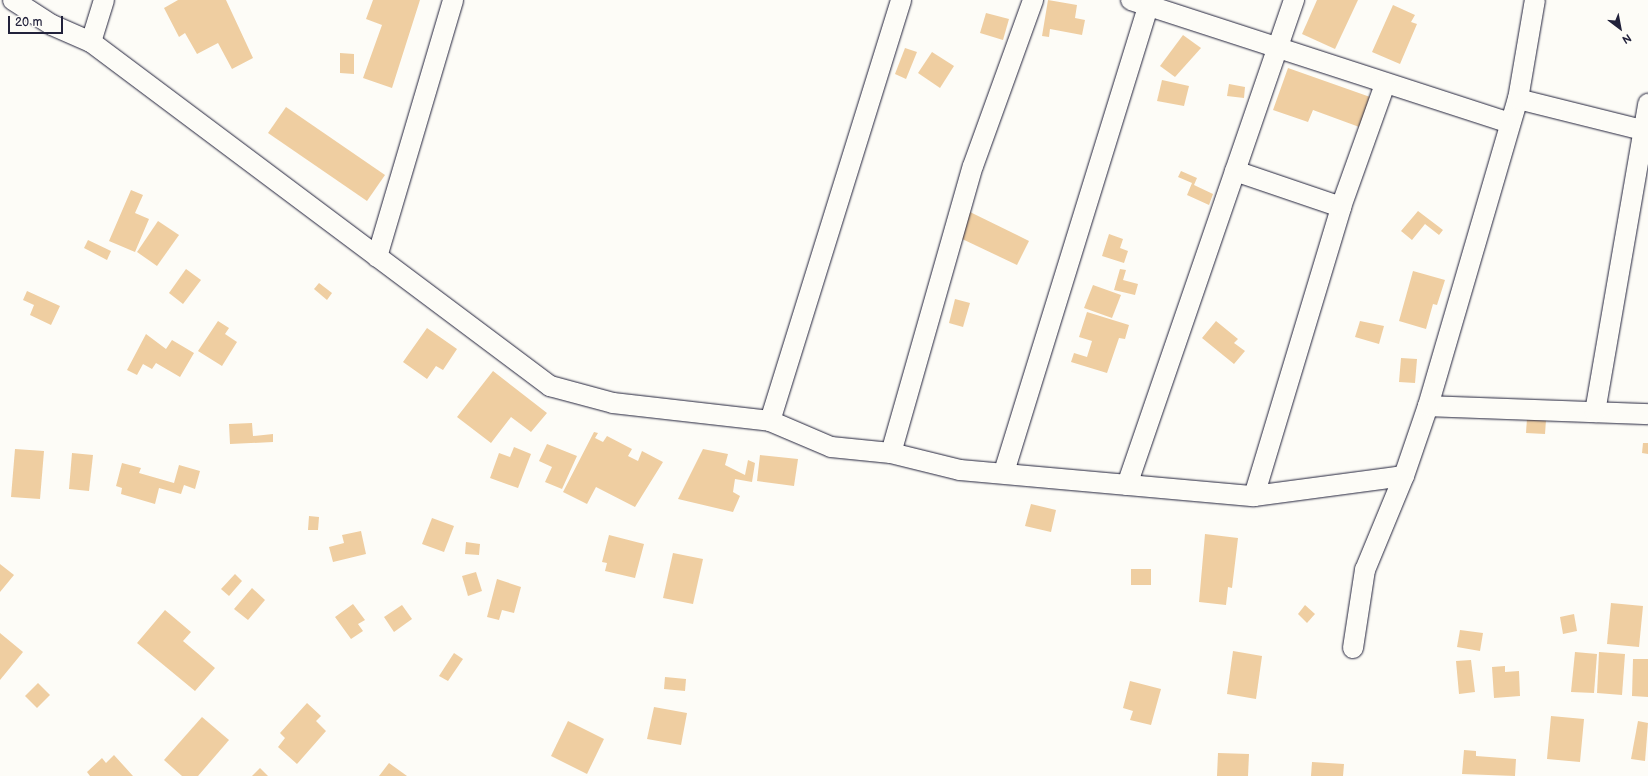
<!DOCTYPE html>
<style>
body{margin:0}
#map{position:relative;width:1648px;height:776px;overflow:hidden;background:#fdfcf7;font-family:"Balsamiq Sans",sans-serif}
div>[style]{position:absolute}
.building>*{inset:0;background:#efcea1}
.roads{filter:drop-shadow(0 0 1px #22223b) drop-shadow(0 0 1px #22223b)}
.minor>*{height:20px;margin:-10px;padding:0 10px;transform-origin:10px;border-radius:10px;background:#fdfcf7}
span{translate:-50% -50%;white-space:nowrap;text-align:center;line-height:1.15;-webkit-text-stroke:3.5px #fdfcf7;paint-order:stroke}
.north{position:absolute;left:1600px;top:8px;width:40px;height:40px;-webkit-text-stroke:3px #fdfcf7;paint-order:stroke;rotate:148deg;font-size:11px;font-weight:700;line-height:16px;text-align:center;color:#22223b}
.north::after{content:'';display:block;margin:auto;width:14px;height:18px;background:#22223b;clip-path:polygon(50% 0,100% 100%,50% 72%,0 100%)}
.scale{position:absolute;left:8px;top:16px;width:55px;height:18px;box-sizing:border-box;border:2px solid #22223b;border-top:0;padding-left:5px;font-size:12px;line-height:14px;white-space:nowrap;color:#22223b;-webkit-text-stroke:3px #fdfcf7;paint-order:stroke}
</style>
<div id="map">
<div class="building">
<i style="clip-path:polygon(178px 0,226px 0,253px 58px,232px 69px,218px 43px,197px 54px,185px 33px,179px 37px,164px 8px)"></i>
<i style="clip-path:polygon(373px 0,420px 0,392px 88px,363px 78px,382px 25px,366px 19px)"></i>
<i style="clip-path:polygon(1048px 0,1077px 5px,1075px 18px,1085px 20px,1082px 35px,1050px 29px,1049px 37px,1042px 36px)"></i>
<i style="clip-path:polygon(1317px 0,1358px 0,1335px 49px,1302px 34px)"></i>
<i style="clip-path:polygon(1393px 5px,1415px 15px,1411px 22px,1417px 24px,1400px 64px,1372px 52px)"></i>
<i style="clip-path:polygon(986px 13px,1009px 19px,1003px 40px,980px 33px)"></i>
<i style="clip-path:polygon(1183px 35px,1201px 48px,1175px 77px,1160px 66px)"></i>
<i style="clip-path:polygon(905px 48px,917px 52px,906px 79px,895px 74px)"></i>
<i style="clip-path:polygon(932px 52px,954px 66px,940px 88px,918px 73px)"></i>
<i style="clip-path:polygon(340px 53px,354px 54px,354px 74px,340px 73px)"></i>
<i style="clip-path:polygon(1288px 68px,1373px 98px,1362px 128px,1313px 110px,1308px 122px,1273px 110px)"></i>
<i style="clip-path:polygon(1162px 80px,1189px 86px,1184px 106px,1157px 101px)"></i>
<i style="clip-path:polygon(1229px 84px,1245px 87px,1244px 98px,1227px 96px)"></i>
<i style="clip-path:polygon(286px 107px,385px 175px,367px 201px,268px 133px)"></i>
<i style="clip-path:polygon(1181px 171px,1197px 178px,1194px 185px,1213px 194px,1209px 205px,1187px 195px,1192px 183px,1178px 177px)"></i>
<i style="clip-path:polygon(131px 190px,143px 195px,135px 213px,149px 219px,135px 252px,109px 241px)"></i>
<i style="clip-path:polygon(1418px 211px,1443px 230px,1439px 235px,1425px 224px,1412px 240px,1401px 231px)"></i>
<i style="clip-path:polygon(970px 212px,1029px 241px,1017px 265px,958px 237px)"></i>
<i style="clip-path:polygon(158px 221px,179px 235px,157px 266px,137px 252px)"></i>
<i style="clip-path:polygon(1109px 234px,1123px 239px,1120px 248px,1128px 251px,1124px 263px,1102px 256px)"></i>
<i style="clip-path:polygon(88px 240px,111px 251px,107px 260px,84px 248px)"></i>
<i style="clip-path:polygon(186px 269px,201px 280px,183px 304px,169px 293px)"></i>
<i style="clip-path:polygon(1120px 269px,1126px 270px,1123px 280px,1138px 284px,1135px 295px,1114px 290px)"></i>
<i style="clip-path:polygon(1413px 271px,1445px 280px,1437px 305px,1433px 304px,1426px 329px,1399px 321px)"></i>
<i style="clip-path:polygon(319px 283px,332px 293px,327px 300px,314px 289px)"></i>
<i style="clip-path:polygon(1093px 285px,1121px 295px,1112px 318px,1084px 308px)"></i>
<i style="clip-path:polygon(27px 291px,60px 306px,51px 325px,30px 315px,34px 305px,23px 300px)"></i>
<i style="clip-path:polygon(955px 299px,970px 303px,963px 327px,949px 323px)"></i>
<i style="clip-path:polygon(1087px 312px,1129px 325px,1125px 339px,1119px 338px,1107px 373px,1071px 362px,1074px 353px,1087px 357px,1092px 341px,1079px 337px)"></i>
<i style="clip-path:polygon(218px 321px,229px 328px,225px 334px,237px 342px,222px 366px,198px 351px)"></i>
<i style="clip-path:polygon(1216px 321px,1238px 339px,1234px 343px,1245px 351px,1234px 364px,1202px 338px)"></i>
<i style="clip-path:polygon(1360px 321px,1384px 326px,1379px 344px,1355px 337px)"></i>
<i style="clip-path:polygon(427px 328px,457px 349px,443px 370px,436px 366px,427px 379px,403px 362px)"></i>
<i style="clip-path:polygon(146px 334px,166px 349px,172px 340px,194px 353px,180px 377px,156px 363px,152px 369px,143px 364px,137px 375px,127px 370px)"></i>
<i style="clip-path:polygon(1401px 358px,1417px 359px,1415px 383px,1399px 382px)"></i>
<i style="clip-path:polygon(493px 371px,547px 413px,531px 432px,511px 417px,491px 443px,457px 417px)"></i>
<i style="clip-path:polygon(1527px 418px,1546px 420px,1545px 434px,1526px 433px)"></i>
<i style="clip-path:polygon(252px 423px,253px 436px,273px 434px,273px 442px,230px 444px,229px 424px)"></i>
<i style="clip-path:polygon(594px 432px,598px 433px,595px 438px,603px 442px,607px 436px,632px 449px,628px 456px,638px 461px,642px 451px,663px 462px,635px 507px,596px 487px,587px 504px,563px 492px)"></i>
<i style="clip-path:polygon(1643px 443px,1648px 443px,1648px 454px,1642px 453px)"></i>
<i style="clip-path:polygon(547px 444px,577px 456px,562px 489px,545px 482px,552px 467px,539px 461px)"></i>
<i style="clip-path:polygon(514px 447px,531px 454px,518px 488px,490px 478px,499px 453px,510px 457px)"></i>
<i style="clip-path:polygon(15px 449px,44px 451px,40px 499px,11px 497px)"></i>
<i style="clip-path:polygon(703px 449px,728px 454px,725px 465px,745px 475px,748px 460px,755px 463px,752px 482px,735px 479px,733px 492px,740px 496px,733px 512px,678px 499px)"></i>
<i style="clip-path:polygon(72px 453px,93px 455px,89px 491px,69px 489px)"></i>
<i style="clip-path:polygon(760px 455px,798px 459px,794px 486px,757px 481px)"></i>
<i style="clip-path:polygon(122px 463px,141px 468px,139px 473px,174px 483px,179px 465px,200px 471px,195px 489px,184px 485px,181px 494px,159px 488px,155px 504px,121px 494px,122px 488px,116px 486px)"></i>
<i style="clip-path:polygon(1031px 504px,1056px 510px,1051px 532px,1025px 526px)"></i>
<i style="clip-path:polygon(309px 516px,319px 517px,318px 530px,308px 530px)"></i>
<i style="clip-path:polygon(432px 518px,454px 526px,444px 552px,422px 544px)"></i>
<i style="clip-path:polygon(361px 531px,366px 554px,333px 562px,329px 547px,344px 543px,342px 535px)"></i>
<i style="clip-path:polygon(1205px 534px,1238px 538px,1232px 588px,1228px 587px,1226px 605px,1199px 602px)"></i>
<i style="clip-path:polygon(609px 535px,644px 544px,635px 578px,605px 571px,607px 563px,602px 562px)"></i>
<i style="clip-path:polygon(466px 542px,480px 544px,479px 555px,465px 554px)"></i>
<i style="clip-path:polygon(673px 553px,703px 559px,693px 604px,663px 598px)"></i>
<i style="clip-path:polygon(0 564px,14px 575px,0 592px)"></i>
<i style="clip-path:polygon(1131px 569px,1151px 569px,1151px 585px,1131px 585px)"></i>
<i style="clip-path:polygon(476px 572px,482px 591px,468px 596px,462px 576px)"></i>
<i style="clip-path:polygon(235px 574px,242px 581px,229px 596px,221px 589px)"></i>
<i style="clip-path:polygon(497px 579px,521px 587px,514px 613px,502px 610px,499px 620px,487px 617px)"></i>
<i style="clip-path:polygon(252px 588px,265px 600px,248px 620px,234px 609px)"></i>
<i style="clip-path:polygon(1611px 603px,1643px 606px,1639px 647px,1607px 644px)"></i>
<i style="clip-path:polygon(353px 604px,365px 620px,358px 624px,363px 631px,351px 639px,335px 617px)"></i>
<i style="clip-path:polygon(402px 605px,412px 619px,394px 632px,384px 617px)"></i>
<i style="clip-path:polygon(1305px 605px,1315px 614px,1307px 623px,1298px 614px)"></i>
<i style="clip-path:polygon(165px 610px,191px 632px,183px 641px,215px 668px,195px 691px,137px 643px)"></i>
<i style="clip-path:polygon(1574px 614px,1577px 631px,1563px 634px,1560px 617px)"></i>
<i style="clip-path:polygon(1460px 630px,1483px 633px,1480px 651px,1457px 647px)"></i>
<i style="clip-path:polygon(0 633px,23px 652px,0 680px)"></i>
<i style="clip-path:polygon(1233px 651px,1262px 656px,1256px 699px,1227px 694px)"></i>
<i style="clip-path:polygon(1575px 652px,1597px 654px,1594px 693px,1571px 692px)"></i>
<i style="clip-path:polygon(1599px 652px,1625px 654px,1622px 695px,1597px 693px)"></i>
<i style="clip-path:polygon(454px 653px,463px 659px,448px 681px,439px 676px)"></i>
<i style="clip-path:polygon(1633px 659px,1648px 659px,1648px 697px,1632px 696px)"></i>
<i style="clip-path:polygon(1471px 660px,1475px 692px,1459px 694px,1456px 661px)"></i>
<i style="clip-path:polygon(1505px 666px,1505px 672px,1519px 671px,1520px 696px,1494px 698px,1492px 667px)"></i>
<i style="clip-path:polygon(665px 677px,686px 679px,685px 691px,664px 689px)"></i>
<i style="clip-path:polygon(1130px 681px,1161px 689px,1151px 725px,1130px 720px,1133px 711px,1123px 708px)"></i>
<i style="clip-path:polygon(38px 683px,50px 695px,37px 708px,25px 696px)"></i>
<i style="clip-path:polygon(307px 703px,321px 716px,316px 721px,326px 731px,297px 764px,278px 747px,285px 738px,280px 733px)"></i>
<i style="clip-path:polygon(654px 707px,687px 713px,681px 745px,647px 739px)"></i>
<i style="clip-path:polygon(1551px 716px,1584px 719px,1580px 762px,1547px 759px)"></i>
<i style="clip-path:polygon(202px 717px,229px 740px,198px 776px,182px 776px,164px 760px)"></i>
<i style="clip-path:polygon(568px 721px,604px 739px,587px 774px,551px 756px)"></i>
<i style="clip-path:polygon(1638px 721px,1648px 723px,1645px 761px,1631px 759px)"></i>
<i style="clip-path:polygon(1464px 750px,1476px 751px,1476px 756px,1516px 759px,1515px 776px,1462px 774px)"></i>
<i style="clip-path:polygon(1218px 753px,1249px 754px,1248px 776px,1217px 776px)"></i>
<i style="clip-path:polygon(114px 755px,133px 776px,90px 776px,87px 772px,102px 758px,106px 763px)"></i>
<i style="clip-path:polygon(1312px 762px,1344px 764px,1343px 776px,1311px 776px)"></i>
<i style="clip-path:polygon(389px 763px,407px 776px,379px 776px)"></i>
<i style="clip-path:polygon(260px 768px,268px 776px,252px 776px)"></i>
</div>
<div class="roads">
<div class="minor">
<i style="left:13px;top:0;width:46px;rotate:32.7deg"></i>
<i style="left:52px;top:25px;width:43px;rotate:23.6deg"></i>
<i style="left:104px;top:0;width:44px;rotate:107.2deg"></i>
<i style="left:91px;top:42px;width:574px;rotate:36.85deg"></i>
<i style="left:550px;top:386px;width:65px;rotate:15.1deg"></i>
<i style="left:613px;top:403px;width:158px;rotate:6.5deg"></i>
<i style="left:770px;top:421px;width:66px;rotate:23.1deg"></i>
<i style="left:831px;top:447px;width:60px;rotate:5.7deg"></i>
<i style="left:891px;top:453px;width:71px;rotate:13.8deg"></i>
<i style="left:960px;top:470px;width:295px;rotate:5.1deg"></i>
<i style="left:1254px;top:496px;width:151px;rotate:-7.6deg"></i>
<i style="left:1131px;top:0;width:398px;rotate:18deg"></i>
<i style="left:1518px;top:99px;width:128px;rotate:14deg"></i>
<i style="left:1235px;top:171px;width:112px;rotate:18.8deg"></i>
<i style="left:377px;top:257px;width:268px;rotate:-73.5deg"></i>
<i style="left:1428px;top:406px;width:220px;rotate:2.1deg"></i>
<i style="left:1595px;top:412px;width:313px;rotate:-80.2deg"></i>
<i style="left:770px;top:421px;width:441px;rotate:-72.7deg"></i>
<i style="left:891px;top:453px;width:298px;rotate:-74.1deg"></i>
<i style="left:973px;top:166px;width:177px;rotate:-70.1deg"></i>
<i style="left:1004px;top:472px;width:489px;rotate:-72.8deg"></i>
<i style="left:1127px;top:485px;width:513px;rotate:-71deg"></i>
<i style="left:1254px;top:496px;width:302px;rotate:-73.2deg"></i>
<i style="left:1341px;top:207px;width:131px;rotate:-70.3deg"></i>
<i style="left:1353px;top:648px;width:79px;rotate:-81.3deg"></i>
<i style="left:1365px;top:570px;width:102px;rotate:-67.5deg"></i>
<i style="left:1404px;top:476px;width:74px;rotate:-71.1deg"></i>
<i style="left:1428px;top:406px;width:320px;rotate:-73.7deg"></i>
<i style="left:1518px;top:99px;width:100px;rotate:-80.3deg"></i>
</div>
</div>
<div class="north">N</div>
<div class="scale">20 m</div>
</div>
